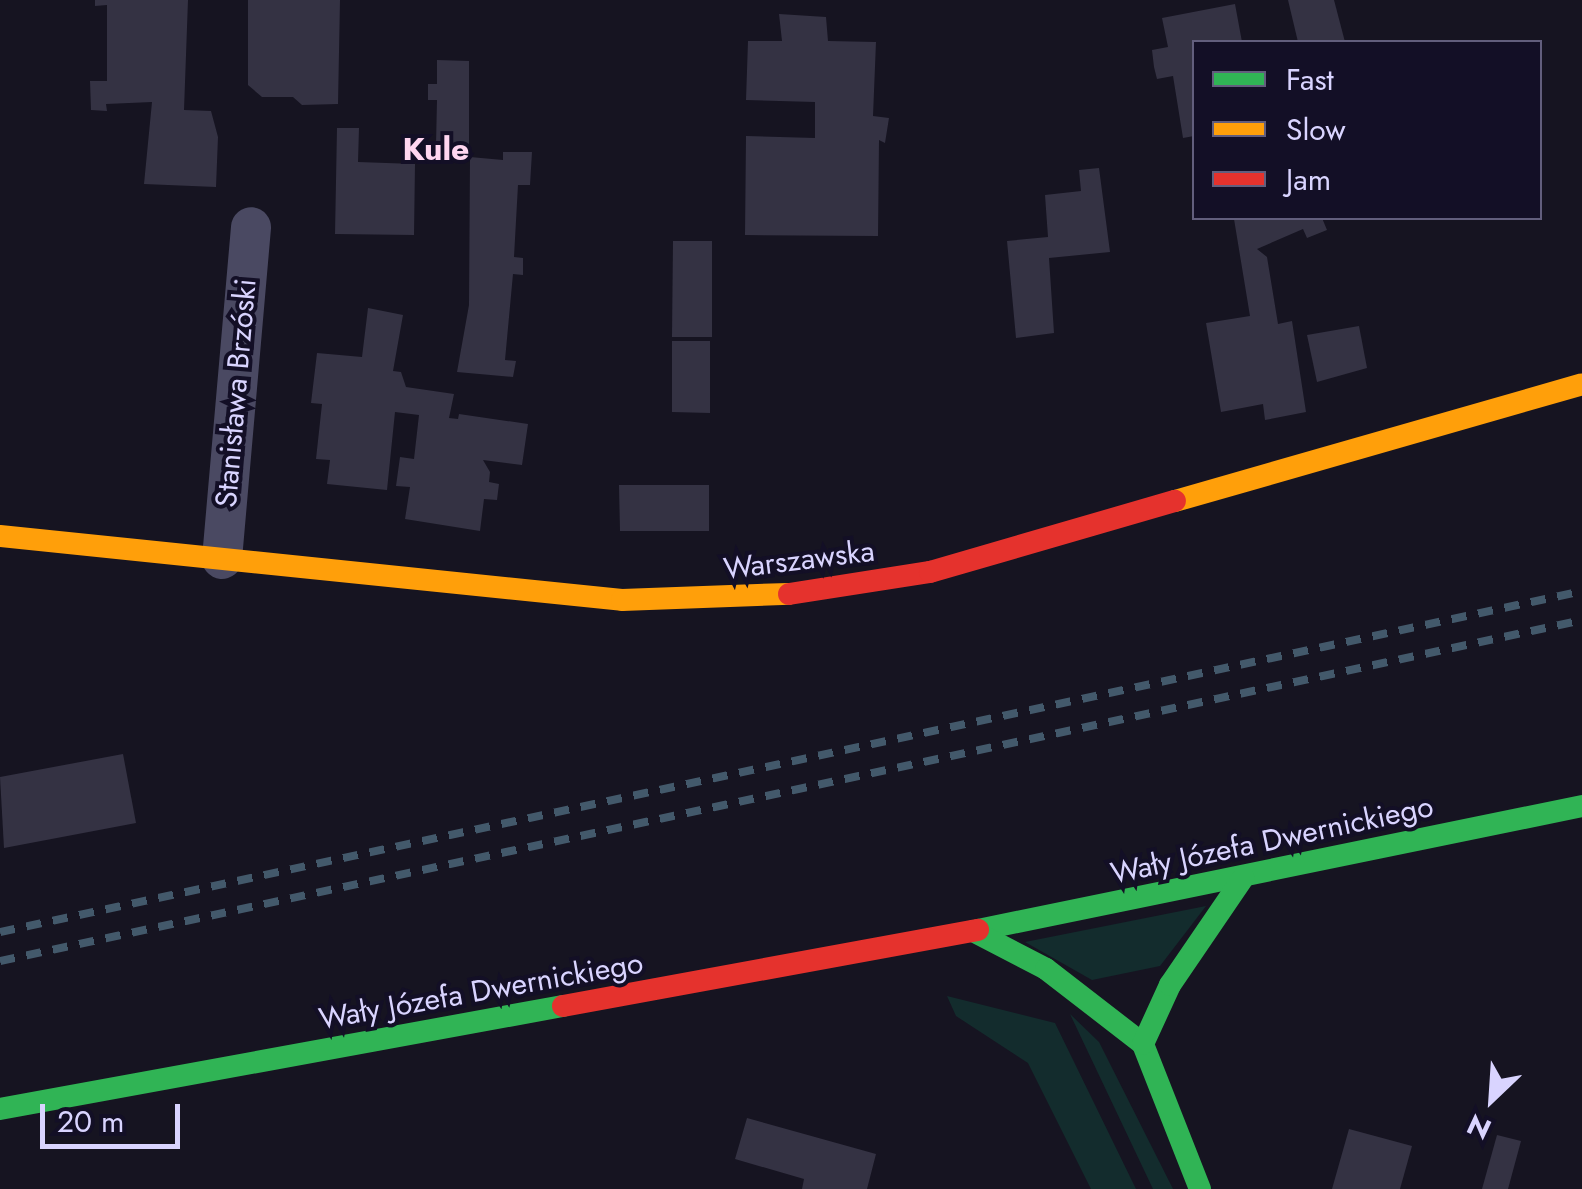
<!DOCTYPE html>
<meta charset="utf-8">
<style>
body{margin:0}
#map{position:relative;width:1582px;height:1189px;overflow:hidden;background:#161421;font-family:Jost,sans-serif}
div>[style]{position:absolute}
.green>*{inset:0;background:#132c2d}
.building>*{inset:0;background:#343243}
.street>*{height:40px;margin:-20px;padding:0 20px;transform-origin:20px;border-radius:20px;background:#4a4962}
.fast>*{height:22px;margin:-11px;padding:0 11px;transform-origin:11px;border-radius:11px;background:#30b455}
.slow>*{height:22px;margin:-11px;padding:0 11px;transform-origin:11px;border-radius:11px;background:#ff9f0a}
.jam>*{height:22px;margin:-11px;padding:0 11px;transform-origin:11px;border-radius:11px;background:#e5322d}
.rail>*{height:8px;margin-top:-4px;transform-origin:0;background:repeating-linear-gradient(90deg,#43596b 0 15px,transparent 0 27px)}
span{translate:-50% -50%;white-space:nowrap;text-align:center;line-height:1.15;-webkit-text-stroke:8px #130f26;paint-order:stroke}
.street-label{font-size:30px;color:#d9d4ff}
.neighbourhood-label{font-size:32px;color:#ffd6f0;font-weight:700}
.legend{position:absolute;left:1192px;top:40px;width:350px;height:180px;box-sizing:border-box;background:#130f26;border:2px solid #625e7d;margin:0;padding:12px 18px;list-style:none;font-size:30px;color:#d9d4ff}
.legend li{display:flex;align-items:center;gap:20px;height:50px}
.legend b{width:50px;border:2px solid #625e7d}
.north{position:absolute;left:1442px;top:1049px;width:100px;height:100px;-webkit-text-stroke:8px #130f26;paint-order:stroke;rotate:205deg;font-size:28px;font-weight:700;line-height:40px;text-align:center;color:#d9d4ff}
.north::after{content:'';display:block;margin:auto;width:35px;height:45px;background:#d9d4ff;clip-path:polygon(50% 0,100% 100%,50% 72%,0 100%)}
.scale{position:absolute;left:40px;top:1104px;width:140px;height:45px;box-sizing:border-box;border:5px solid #d9d4ff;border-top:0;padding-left:12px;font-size:30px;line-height:35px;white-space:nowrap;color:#d9d4ff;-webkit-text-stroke:8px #130f26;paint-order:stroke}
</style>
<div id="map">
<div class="green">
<i style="clip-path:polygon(1206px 906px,1160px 966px,1092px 980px,1025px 942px)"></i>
<i style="clip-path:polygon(947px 996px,1055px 1023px,1136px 1189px,1091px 1189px,1028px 1063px,956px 1016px)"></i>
<i style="clip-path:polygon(1070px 1014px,1099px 1042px,1173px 1189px,1153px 1189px)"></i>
</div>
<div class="building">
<i style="clip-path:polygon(95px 0,188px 0,184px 110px,211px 111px,218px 137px,216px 187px,144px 184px,152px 102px,106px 104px,107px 111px,91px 110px,90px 81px,107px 81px,107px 5px,95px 6px)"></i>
<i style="clip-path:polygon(248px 0,340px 0,338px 104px,302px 105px,293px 97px,262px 97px,248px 85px)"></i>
<i style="clip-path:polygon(1288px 0,1334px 0,1345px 42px,1298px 42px)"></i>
<i style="clip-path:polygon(1235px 4px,1242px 42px,1194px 42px,1194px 136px,1183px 138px,1173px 76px,1157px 79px,1154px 67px,1152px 50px,1168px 47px,1162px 18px)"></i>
<i style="clip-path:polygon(779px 14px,826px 17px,828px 41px,876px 42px,873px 116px,889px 118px,885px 143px,879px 140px,878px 236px,745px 235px,746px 136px,815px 138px,815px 102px,746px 100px,748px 41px,782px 41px)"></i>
<i style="clip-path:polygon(437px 60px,469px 61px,469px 144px,436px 145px,437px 100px,428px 100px,428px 84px,437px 84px)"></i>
<i style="clip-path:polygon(337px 128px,359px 128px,358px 162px,415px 164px,414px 235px,335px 234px)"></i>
<i style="clip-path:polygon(503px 152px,532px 152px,530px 185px,518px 185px,514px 257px,523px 258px,523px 275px,513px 274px,505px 360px,516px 361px,513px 377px,457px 372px,469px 305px,470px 157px,503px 160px)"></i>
<i style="clip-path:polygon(1099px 168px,1110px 252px,1049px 258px,1054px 333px,1016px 338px,1007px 241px,1048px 237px,1045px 195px,1081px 191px,1079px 170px)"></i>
<i style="clip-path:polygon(1322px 218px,1327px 230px,1307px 238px,1303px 229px,1257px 249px,1267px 257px,1278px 324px,1292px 321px,1306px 412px,1265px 420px,1263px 404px,1221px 412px,1206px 323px,1250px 316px,1234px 219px)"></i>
<i style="clip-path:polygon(673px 241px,712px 241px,712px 337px,672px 337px)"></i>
<i style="clip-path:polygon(368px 308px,403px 315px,393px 371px,401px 372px,406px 387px,454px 394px,449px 418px,458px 419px,459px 414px,528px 424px,522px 465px,483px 460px,490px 472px,489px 482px,499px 484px,497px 500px,484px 499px,480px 531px,405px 519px,410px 487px,396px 486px,400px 457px,414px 459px,419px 415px,395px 412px,387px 490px,327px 484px,330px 460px,316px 459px,322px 404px,311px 403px,317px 353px,362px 357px)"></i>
<i style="clip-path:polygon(1359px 326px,1367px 368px,1317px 382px,1307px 335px)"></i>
<i style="clip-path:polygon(672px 341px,710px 341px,710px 413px,672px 412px)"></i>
<i style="clip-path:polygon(619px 485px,709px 485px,709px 531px,620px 531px)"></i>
<i style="clip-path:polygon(123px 754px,136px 823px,4px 848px,0 777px)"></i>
<i style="clip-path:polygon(747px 1118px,876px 1154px,867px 1189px,802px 1189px,804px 1179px,735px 1159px)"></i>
<i style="clip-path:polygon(1349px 1129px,1412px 1146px,1400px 1189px,1332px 1189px)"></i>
<i style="clip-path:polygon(1497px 1135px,1521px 1141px,1508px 1189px,1482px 1189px)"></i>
</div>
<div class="street">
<i style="left:222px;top:559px;width:333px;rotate:-85deg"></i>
</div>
<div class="fast">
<i style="left:978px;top:930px;width:617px;rotate:-11.6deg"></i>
<i style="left:973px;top:931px;width:82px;rotate:27.5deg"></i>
<i style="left:1046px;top:969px;width:123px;rotate:37.7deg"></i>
<i style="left:0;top:1109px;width:572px;rotate:-10.37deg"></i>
<i style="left:1200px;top:1189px;width:156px;rotate:-111.5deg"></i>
<i style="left:1143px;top:1044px;width:65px;rotate:-65.4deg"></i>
<i style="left:1170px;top:985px;width:130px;rotate:-55.7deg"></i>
</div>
<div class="slow">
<i style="left:1175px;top:501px;width:423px;rotate:-16deg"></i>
<i style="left:0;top:536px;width:625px;rotate:5.87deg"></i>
<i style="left:622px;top:600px;width:167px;rotate:-2.1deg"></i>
</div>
<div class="jam">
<i style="left:789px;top:594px;width:143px;rotate:-8.9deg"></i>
<i style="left:930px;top:572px;width:255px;rotate:-16.2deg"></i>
<i style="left:563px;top:1006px;width:422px;rotate:-10.4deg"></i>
</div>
<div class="rail">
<i style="left:0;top:932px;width:1618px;rotate:-12.16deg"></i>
<i style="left:0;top:961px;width:1618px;rotate:-12.16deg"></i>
</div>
<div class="street-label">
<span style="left:236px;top:393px;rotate:-85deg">Stanisława Brzóski</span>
<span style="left:799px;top:560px;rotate:-7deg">Warszawska</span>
<span style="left:1272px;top:840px;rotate:-12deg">Wały Józefa Dwernickiego</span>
<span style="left:481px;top:991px;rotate:-10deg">Wały Józefa Dwernickiego</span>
</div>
<div class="neighbourhood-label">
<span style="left:436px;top:149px">Kule</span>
</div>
<ul class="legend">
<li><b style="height:12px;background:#30b455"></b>Fast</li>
<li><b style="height:12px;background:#ff9f0a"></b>Slow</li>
<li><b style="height:12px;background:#e5322d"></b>Jam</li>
</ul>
<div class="north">N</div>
<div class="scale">20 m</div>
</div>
